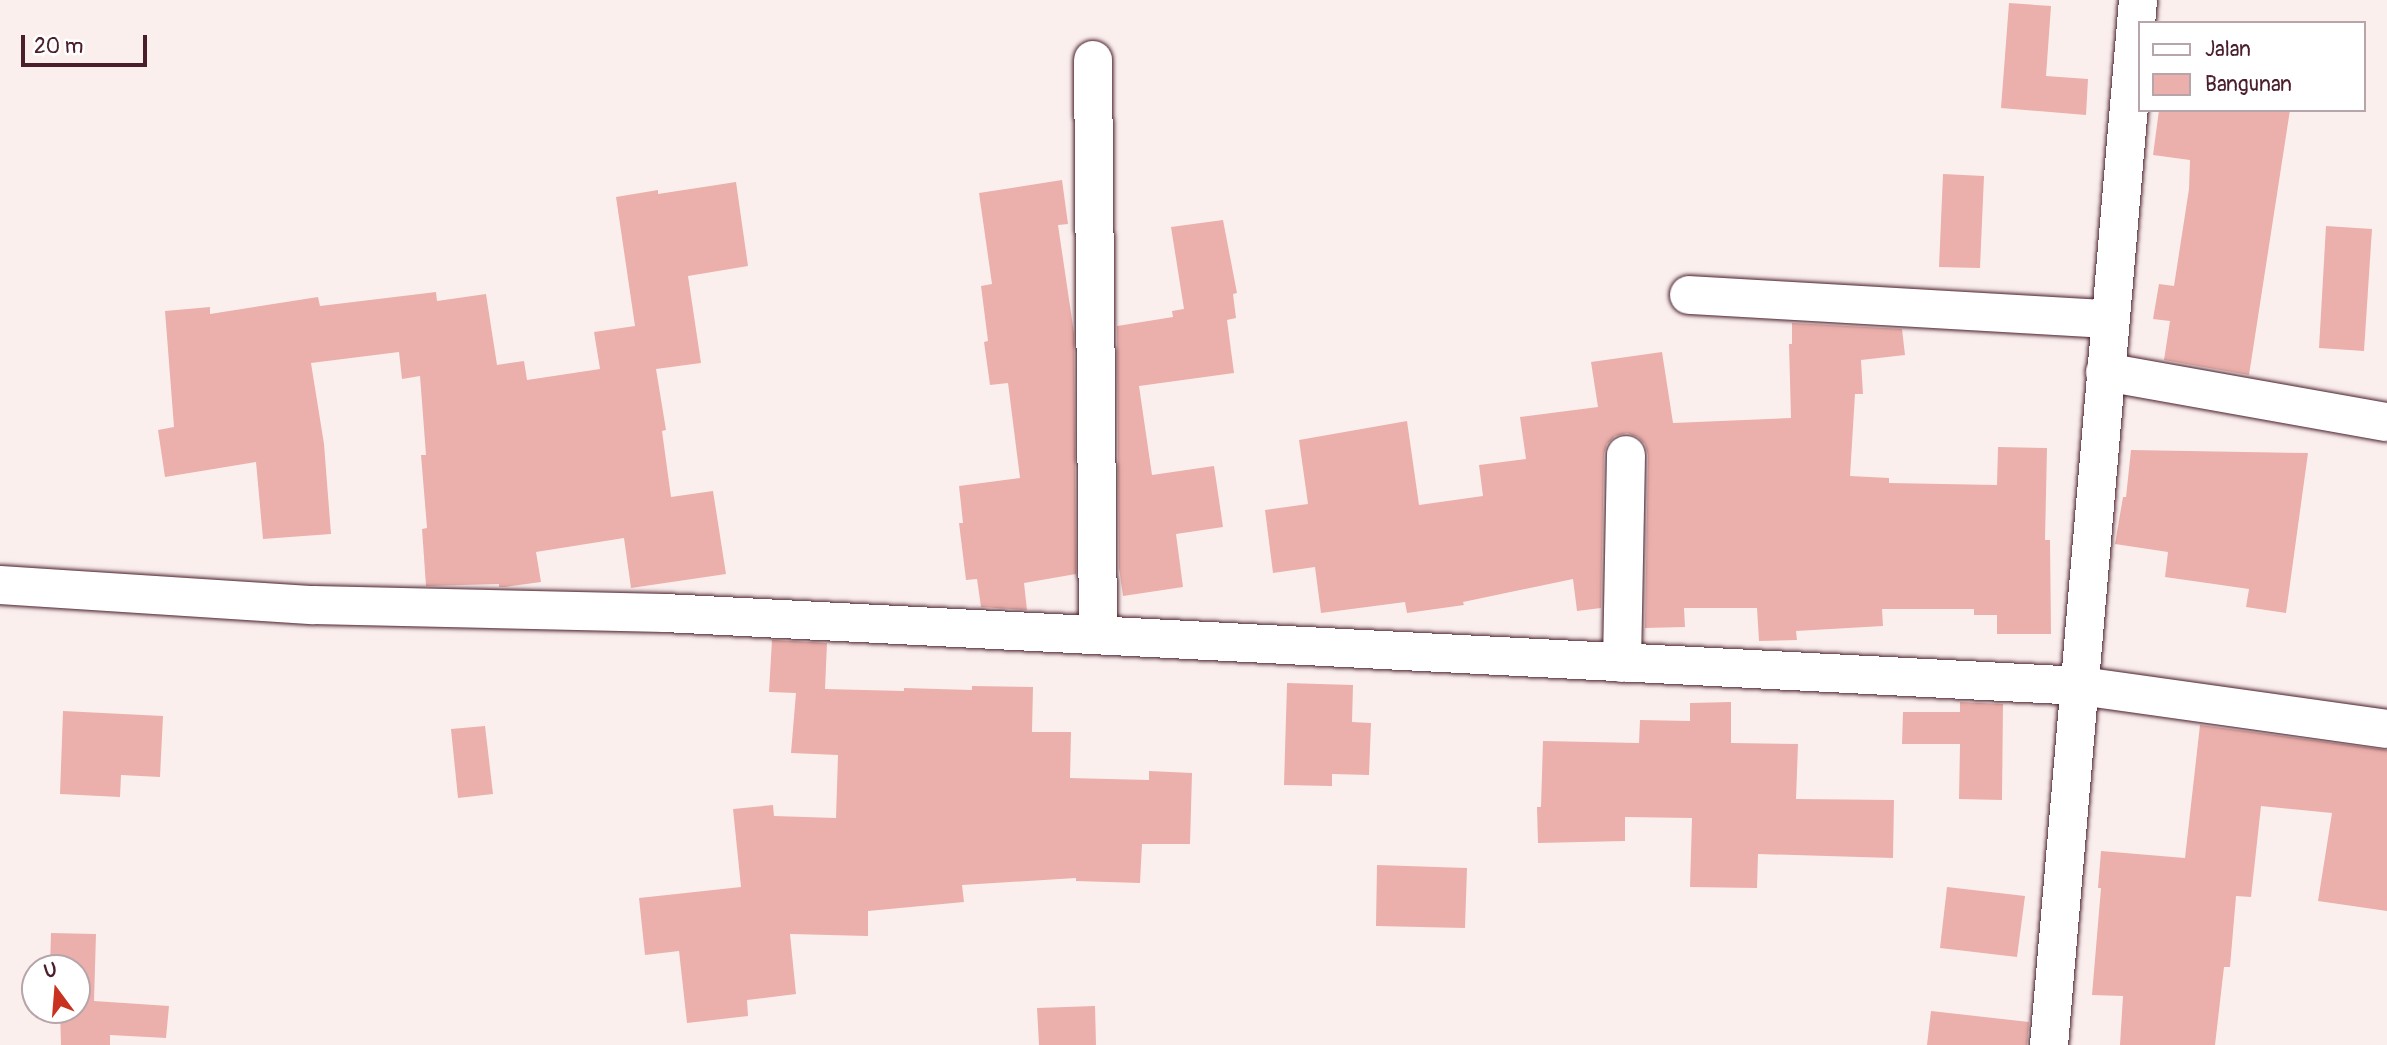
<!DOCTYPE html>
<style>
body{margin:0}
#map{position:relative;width:2387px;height:1045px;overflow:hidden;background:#fbefee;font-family:Pangolin,sans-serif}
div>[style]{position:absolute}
.building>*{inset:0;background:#ebb0ab}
.roads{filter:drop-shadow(0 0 2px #4a1f2b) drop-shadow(0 0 2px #4a1f2b)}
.minor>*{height:38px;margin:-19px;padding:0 19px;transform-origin:19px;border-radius:19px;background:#fff}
span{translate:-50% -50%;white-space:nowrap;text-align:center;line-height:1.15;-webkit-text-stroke:6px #fff;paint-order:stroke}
.legend{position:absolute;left:2138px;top:21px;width:228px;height:91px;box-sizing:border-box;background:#fff;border:2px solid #b7a5aa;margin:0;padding:9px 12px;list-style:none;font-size:21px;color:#4a1f2b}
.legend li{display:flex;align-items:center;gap:14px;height:35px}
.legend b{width:35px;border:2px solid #b7a5aa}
.north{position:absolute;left:21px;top:954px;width:70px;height:70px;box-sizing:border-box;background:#fff;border:2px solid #b7a5aa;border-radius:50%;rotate:344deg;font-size:19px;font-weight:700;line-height:28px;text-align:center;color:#4a1f2b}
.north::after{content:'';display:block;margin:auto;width:24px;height:32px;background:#c8321e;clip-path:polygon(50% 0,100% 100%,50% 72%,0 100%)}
.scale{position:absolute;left:21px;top:35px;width:126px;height:32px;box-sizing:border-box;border:4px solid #4a1f2b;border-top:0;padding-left:9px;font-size:21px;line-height:24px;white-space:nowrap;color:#4a1f2b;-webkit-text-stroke:5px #fff;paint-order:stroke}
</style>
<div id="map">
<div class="building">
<i style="clip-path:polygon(2009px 3px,2051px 6px,2046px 76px,2088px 79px,2086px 115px,2001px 108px)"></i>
<i style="clip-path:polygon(2159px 110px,2290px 110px,2249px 375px,2164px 360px,2170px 321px,2153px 319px,2159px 284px,2174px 286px,2189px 189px,2190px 160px,2153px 155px)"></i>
<i style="clip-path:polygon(1943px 174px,1984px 176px,1980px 268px,1939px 267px)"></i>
<i style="clip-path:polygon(1062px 180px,1068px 224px,1058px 225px,1074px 333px,1076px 574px,1024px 583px,1027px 610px,981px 607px,977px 579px,966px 580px,959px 523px,963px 523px,959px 486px,1020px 478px,1008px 383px,990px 385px,984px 342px,988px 341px,981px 286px,992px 284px,979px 193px)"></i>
<i style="clip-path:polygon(736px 182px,748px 266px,688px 276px,701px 363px,656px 369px,666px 430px,662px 431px,671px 497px,713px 491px,726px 574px,631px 588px,624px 538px,536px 552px,541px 582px,505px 587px,499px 587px,499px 584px,426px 586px,422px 529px,427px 528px,421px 455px,426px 455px,420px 376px,402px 379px,399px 352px,311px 363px,324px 444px,331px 534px,263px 539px,256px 462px,165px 477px,158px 430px,174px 427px,165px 311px,210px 307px,210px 314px,318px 297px,320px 306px,436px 292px,437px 301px,486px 294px,497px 365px,524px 361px,527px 380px,600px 369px,594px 332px,635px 326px,616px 197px,658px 190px,658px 194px)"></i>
<i style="clip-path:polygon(1223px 220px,1237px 293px,1233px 294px,1236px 318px,1227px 320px,1234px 373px,1139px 386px,1152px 475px,1214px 466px,1223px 527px,1176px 534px,1183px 587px,1123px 596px,1119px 568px,1117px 326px,1173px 317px,1172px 311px,1184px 309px,1171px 227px)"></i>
<i style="clip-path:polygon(2326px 226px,2372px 229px,2364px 351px,2319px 348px)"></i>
<i style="clip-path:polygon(1792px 323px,1902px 329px,1905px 355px,1861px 360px,1863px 394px,1855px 394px,1850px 476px,1889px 478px,1889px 483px,1997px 485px,1998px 447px,2047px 448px,2045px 540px,2050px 540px,2051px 634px,1997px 634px,1997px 615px,1974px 615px,1974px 609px,1882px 609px,1883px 626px,1796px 631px,1797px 640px,1759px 641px,1757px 608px,1684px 608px,1685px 627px,1645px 628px,1648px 455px,1645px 444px,1638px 437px,1627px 433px,1615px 436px,1607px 444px,1604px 454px,1601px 608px,1577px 611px,1573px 579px,1463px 602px,1464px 605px,1407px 613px,1405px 602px,1321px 613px,1315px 567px,1273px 573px,1265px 510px,1308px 504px,1299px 440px,1407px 421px,1419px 505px,1483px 496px,1479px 465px,1526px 459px,1520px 417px,1598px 407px,1591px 362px,1662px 352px,1673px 423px,1791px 418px,1789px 344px,1792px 344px)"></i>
<i style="clip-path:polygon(2131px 450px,2308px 453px,2286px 613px,2246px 607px,2249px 589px,2165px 577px,2168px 552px,2115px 544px,2123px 497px,2126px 497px)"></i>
<i style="clip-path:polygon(772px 640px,827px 643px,825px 689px,904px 691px,904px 688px,972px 690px,972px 686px,1033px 687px,1032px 732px,1071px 732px,1070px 778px,1149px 780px,1149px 771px,1192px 773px,1190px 844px,1142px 844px,1140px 883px,1076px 881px,1076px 878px,962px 885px,964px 902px,868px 911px,868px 936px,790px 934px,796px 994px,747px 1000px,748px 1016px,687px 1023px,679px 951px,645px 955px,639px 898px,741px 887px,733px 809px,773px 805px,774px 816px,836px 818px,838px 755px,791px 753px,796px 693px,769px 692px)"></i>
<i style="clip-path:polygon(1287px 683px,1353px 685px,1352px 722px,1371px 723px,1369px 775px,1332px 774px,1332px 786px,1284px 785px)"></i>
<i style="clip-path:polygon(1731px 702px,1731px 743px,1798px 744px,1796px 799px,1894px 800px,1893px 858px,1758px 854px,1757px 888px,1690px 887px,1692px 818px,1625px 817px,1625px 841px,1538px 843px,1537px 807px,1541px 807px,1543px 741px,1639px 743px,1640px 720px,1690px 721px,1690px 703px)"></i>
<i style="clip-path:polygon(1960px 702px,2003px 704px,2002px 800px,1959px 799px,1960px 744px,1902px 744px,1903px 712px,1960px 712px)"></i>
<i style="clip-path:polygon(63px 711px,163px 716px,160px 777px,121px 775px,120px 797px,60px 794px)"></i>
<i style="clip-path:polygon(2200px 725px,2387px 750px,2387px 911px,2318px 901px,2332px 813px,2261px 806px,2251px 897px,2236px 896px,2230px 967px,2224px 967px,2215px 1045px,2120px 1045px,2123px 996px,2092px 995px,2101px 888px,2098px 888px,2101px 851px,2185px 858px)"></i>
<i style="clip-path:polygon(485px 726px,493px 794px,458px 798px,451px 729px)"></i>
<i style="clip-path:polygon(1377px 865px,1467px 868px,1465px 928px,1376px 926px)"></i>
<i style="clip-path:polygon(1947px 887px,2025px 896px,2017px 957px,1940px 948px)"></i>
<i style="clip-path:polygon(51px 933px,96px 934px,94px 1001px,169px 1006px,166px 1038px,110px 1035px,110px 1045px,61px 1045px,60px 1010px,77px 1010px,77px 968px,50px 968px)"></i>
<i style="clip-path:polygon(1095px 1006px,1096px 1045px,1039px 1045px,1037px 1008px)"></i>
<i style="clip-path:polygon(1931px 1011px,2029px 1022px,2027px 1045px,1927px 1045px)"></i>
</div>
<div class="roads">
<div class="minor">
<i style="left:1093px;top:60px;width:575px;rotate:89.5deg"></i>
<i style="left:1689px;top:295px;width:422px;rotate:3.3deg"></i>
<i style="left:2105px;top:372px;width:286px;rotate:10.1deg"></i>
<i style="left:0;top:585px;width:314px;rotate:3.7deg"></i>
<i style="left:313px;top:605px;width:352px;rotate:1.3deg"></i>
<i style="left:665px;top:613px;width:1418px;rotate:2.95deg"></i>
<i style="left:2081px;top:686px;width:309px;rotate:8deg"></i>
<i style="left:1622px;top:663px;width:208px;rotate:-88.9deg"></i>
<i style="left:2049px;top:1045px;width:1049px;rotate:-85.13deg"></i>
</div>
</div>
<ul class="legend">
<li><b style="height:9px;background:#fff"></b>Jalan</li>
<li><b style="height:19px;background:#ebb0ab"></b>Bangunan</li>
</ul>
<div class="north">U</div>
<div class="scale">20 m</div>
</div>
